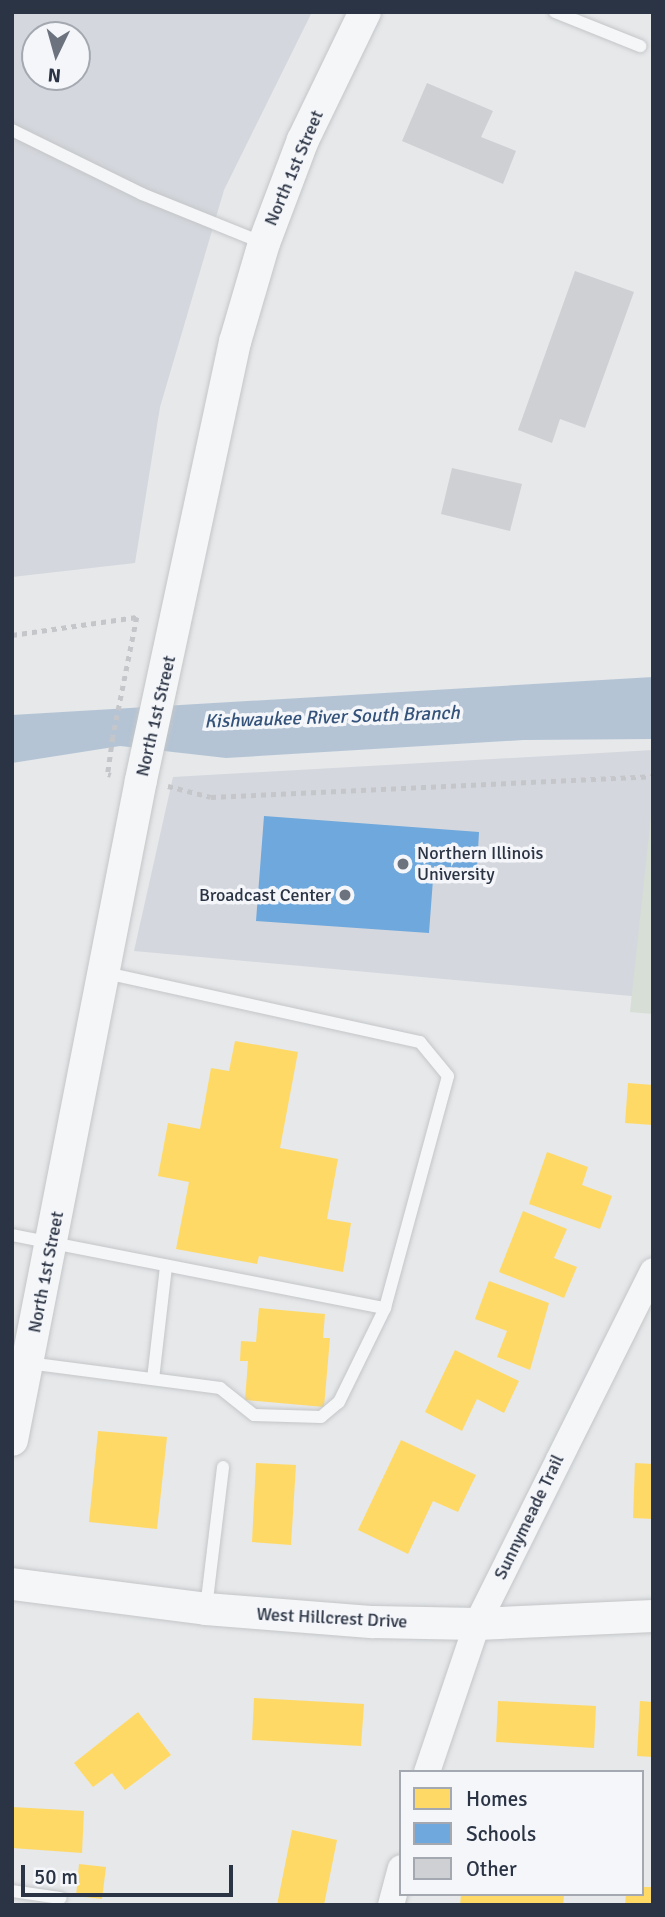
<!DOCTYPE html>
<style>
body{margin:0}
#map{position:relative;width:665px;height:1917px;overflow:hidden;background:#e6e8ea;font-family:Signika,sans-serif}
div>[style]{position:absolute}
.built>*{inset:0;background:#d4d7dd}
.green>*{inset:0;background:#d6ded6}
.water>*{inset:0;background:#b4c4d5}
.homes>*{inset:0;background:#ffd966}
.schools>*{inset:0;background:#6fa8dc}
.building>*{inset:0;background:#ced0d3}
.path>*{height:4.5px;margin-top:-2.25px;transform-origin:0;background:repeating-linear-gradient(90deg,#c5c6ca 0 5px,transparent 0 10px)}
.roads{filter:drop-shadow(0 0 2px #c4c6c8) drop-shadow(0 0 2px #c4c6c8)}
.service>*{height:12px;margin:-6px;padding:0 6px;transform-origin:6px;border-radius:6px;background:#f5f6f7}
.minor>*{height:26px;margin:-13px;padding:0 13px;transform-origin:13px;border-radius:13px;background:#f5f6f7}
.tertiary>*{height:32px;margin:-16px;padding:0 16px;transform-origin:16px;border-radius:16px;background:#f5f6f7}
.dots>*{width:19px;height:19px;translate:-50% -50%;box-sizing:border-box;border:4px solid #f4f6f9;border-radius:50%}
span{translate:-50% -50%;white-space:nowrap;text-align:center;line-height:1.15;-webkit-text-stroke:7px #f4f6f9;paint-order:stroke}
.street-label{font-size:18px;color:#2b3445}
.poi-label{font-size:18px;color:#2b3445}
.left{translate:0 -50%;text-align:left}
.right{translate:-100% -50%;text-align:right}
.water-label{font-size:19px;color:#34527a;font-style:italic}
.frame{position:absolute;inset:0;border:14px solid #2b3445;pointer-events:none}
.legend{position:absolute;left:399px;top:1770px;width:245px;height:126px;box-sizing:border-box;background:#f4f6f9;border:2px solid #a4a8b1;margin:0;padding:9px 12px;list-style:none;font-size:21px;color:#2b3445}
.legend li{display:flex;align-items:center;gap:14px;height:35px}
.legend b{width:35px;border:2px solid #a4a8b1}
.north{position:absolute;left:21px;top:21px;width:70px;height:70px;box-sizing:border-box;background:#f4f6f9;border:2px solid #a4a8b1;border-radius:50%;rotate:185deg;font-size:19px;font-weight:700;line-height:28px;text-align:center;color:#2b3445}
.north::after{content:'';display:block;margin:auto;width:24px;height:32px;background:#6c737f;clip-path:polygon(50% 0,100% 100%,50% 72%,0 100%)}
.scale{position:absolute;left:21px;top:1865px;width:212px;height:32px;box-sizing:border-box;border:4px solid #2b3445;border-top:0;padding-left:9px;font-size:21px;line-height:24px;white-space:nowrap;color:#2b3445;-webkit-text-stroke:5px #f4f6f9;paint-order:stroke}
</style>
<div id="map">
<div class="built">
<i style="clip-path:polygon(evenodd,12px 12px,312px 12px,224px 190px,160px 407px,135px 563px,12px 577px,12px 12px,35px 35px,77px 35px,77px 77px,35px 77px,35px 35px)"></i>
<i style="clip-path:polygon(653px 750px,653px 998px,134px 951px,173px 777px)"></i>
</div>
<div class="green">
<i style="clip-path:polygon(653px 796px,653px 1014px,630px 1012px)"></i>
</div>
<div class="water">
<i style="clip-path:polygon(653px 677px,653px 739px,523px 740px,226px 758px,120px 746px,12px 763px,12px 715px)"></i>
</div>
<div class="homes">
<i style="clip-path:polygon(235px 1041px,298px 1052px,280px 1148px,338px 1159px,327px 1219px,351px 1223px,343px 1272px,259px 1256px,257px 1264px,176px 1249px,189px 1182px,158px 1176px,168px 1123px,200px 1129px,211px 1068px,229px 1071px)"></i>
<i style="clip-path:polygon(628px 1083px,653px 1085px,653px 1125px,625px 1123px)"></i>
<i style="clip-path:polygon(547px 1152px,588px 1167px,582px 1185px,612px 1196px,600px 1229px,529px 1204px)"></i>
<i style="clip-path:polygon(523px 1211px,567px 1229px,554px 1258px,577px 1267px,564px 1298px,499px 1272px)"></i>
<i style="clip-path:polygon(489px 1281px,549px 1303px,530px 1370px,497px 1357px,507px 1331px,475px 1319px)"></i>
<i style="clip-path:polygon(259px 1308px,325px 1314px,323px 1338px,330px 1338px,324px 1407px,245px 1400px,248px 1361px,240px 1361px,241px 1341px,256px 1342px)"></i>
<i style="clip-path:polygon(455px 1350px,519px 1381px,504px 1413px,477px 1399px,462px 1431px,425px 1412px)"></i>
<i style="clip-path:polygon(98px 1431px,167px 1437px,157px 1529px,89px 1522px)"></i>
<i style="clip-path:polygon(401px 1440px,476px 1475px,458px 1512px,433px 1501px,408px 1554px,358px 1530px)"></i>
<i style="clip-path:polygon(256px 1463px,296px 1465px,291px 1545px,252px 1542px)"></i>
<i style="clip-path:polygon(635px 1463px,653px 1464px,653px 1519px,633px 1518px)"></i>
<i style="clip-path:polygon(254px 1698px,364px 1704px,361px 1746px,252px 1740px)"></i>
<i style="clip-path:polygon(498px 1701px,596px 1706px,594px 1748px,496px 1742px)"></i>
<i style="clip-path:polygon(640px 1701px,653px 1702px,653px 1757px,637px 1756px)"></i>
<i style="clip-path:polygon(138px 1712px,171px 1755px,125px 1790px,112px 1773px,93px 1787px,74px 1763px)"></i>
<i style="clip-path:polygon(12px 1807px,84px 1811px,82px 1853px,12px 1848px)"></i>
<i style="clip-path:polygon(292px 1830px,337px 1840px,324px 1905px,277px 1905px)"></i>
<i style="clip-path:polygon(79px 1864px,106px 1867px,102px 1899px,76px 1896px)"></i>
<i style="clip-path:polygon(642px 1887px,653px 1887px,653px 1905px,625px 1905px,626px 1894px,642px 1894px)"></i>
<i style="clip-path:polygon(461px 1894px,554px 1894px,564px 1895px,563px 1905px,460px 1905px)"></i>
</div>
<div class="schools">
<i style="clip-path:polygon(264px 816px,479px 832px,477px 869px,434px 866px,429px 933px,256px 921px)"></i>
</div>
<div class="building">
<i style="clip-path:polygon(427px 83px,493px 111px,481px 137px,516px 151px,503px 184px,402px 141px)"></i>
<i style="clip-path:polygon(575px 271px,634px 292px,585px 428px,560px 419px,552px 443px,518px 430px)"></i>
<i style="clip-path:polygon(452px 468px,522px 484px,510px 531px,441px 514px)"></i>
</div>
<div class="path">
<i style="left:12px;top:635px;width:126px;rotate:-8.2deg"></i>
<i style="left:137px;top:617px;width:122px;rotate:101.3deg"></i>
<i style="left:113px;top:737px;width:37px;rotate:98deg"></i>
<i style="left:108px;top:774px;width:3px;rotate:18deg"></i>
<i style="left:168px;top:786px;width:44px;rotate:14.3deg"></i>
<i style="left:211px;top:797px;width:442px;rotate:-2.7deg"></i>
</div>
<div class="roads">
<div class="service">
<i style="left:555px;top:12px;width:92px;rotate:21.8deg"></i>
<i style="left:12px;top:130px;width:145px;rotate:26.2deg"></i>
<i style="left:142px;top:194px;width:131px;rotate:22deg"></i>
<i style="left:12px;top:1235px;width:380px;rotate:11.1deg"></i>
<i style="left:385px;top:1308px;width:240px;rotate:-74.8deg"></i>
<i style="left:448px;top:1076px;width:44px;rotate:-129.5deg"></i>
<i style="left:420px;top:1042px;width:321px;rotate:-167.6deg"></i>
<i style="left:28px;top:1363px;width:194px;rotate:7.4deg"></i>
<i style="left:220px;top:1388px;width:43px;rotate:38.5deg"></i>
<i style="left:254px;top:1415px;width:67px;rotate:1.7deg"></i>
<i style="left:321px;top:1417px;width:23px;rotate:-40deg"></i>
<i style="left:339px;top:1402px;width:105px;rotate:-63.9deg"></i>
<i style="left:153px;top:1379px;width:114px;rotate:-83.4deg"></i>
<i style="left:206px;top:1608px;width:142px;rotate:-83.1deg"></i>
<i style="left:12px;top:1891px;width:49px;rotate:8.3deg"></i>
</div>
<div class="minor">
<i style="left:427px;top:1772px;width:156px;rotate:-71.3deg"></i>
<i style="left:477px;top:1624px;width:394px;rotate:-63.5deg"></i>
<i style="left:391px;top:1905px;width:38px;rotate:-75deg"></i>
</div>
<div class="tertiary">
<i style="left:12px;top:1440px;width:672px;rotate:-78.94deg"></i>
<i style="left:141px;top:780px;width:448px;rotate:-77.9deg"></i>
<i style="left:235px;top:342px;width:103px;rotate:-73.7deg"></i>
<i style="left:264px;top:243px;width:110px;rotate:-69.3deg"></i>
<i style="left:303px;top:140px;width:142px;rotate:-64.2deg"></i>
<i style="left:12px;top:1584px;width:196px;rotate:7.3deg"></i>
<i style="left:206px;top:1609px;width:168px;rotate:4.5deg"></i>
<i style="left:373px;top:1622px;width:104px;rotate:1.1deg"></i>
<i style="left:477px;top:1624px;width:176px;rotate:-2.6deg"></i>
</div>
</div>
<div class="dots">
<i style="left:403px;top:864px;background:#6c737f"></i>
<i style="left:345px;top:895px;background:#6c737f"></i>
</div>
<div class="street-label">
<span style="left:294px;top:168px;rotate:-67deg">North 1st Street</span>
<span style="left:156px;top:716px;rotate:-77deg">North 1st Street</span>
<span style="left:46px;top:1272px;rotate:-79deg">North 1st Street</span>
<span style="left:529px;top:1517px;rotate:-64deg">Sunnymeade Trail</span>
<span style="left:332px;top:1618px;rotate:3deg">West Hillcrest Drive</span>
</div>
<div class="poi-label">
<span class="left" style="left:417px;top:864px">Northern Illinois<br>University</span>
<span class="right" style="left:331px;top:895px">Broadcast Center</span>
</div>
<div class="water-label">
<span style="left:332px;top:718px;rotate:-2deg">Kishwaukee River South Branch</span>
</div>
<div class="frame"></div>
<ul class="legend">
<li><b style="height:19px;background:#ffd966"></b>Homes</li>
<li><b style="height:19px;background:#6fa8dc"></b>Schools</li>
<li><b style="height:19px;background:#ced0d3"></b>Other</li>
</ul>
<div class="north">N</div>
<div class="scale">50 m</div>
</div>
